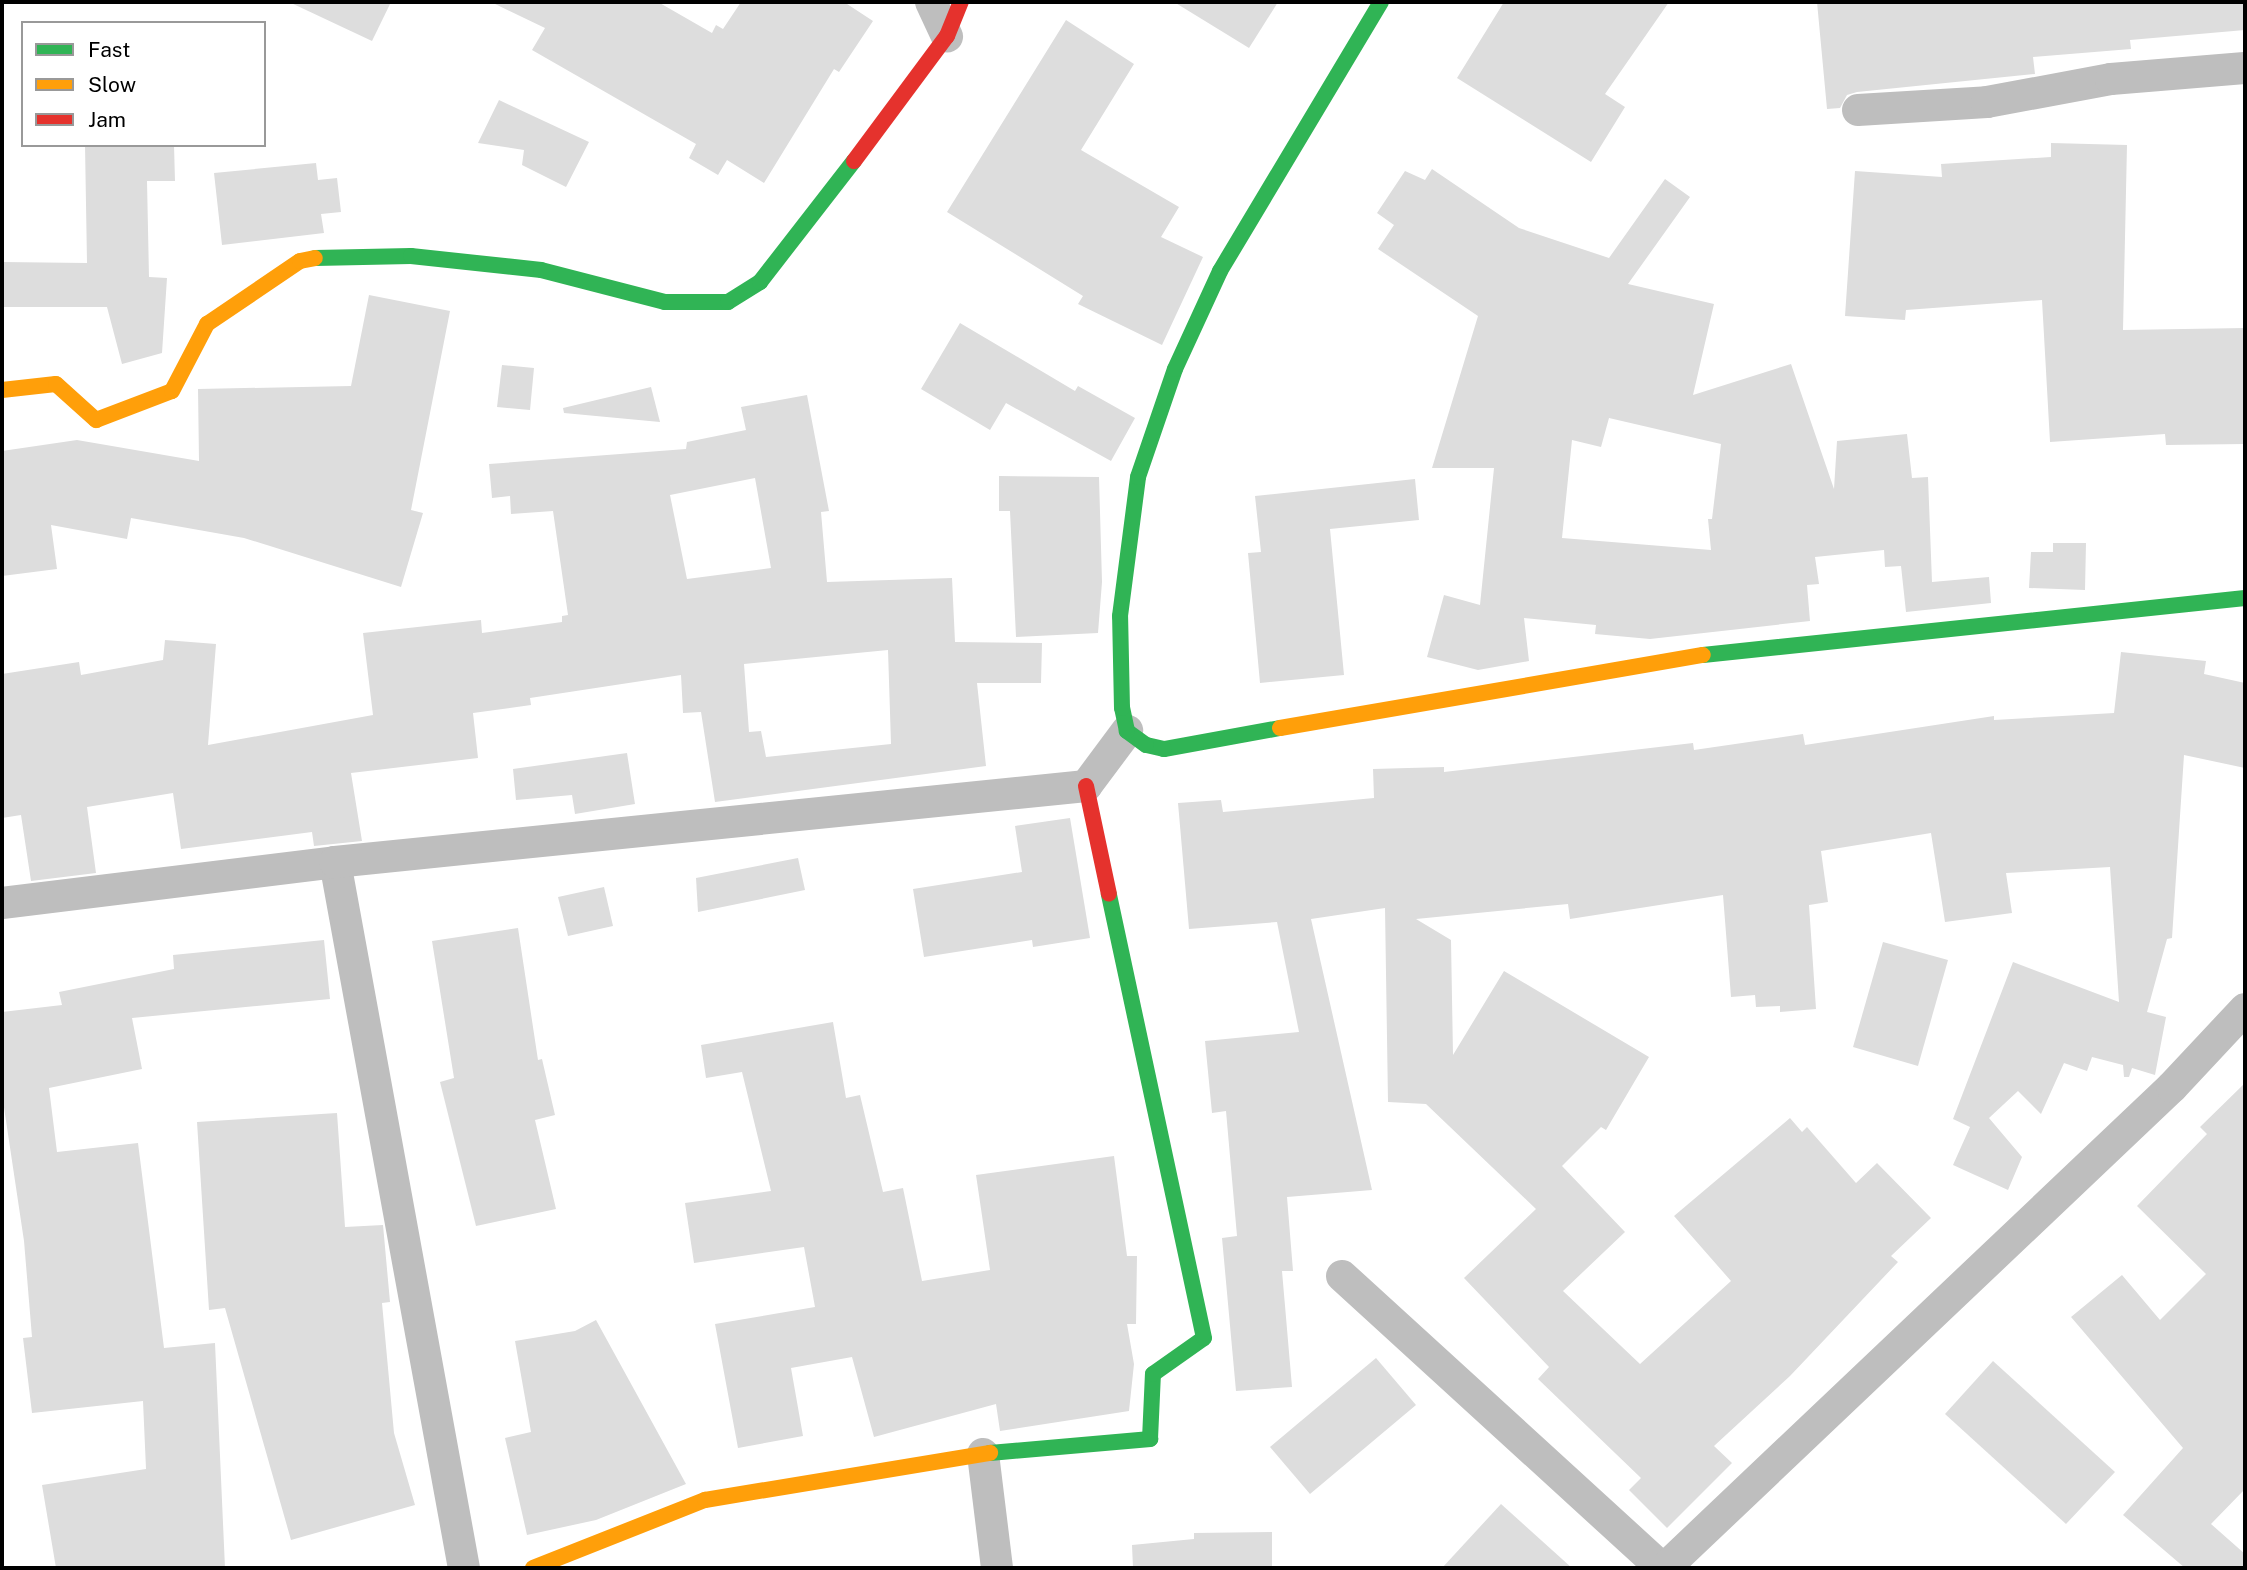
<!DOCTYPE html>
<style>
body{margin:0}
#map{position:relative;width:2247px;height:1570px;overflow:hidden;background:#fff;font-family:"Public Sans",sans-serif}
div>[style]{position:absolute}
.building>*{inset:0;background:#ddd}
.street>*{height:32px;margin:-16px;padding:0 16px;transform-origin:16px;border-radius:16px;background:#bebebe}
.fast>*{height:16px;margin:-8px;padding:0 8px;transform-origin:8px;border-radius:8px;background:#30b455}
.slow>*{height:16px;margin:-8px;padding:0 8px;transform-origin:8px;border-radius:8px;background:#ff9f0a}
.jam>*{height:16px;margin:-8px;padding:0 8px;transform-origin:8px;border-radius:8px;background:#e5322d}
span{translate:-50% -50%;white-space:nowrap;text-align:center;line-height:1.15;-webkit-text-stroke:6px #fff;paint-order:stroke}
.frame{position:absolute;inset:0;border:4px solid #000;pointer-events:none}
.legend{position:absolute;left:21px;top:21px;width:245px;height:126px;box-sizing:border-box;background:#fff;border:2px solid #999;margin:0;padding:9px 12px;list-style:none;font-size:21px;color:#000}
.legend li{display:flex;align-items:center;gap:14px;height:35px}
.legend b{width:35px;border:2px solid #999}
</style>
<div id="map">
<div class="building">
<i style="clip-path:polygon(289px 2px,391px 2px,372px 41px)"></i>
<i style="clip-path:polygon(491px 2px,658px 2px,712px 33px,716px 25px,723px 29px,741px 2px,844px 2px,873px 21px,839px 72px,834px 69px,764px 183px,727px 160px,718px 175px,689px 158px,696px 144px,532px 50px,545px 28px)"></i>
<i style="clip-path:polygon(1174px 2px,1278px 2px,1249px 48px)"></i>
<i style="clip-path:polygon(1504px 2px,1669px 2px,1605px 94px,1625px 107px,1591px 162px,1457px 78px)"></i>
<i style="clip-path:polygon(1817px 2px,2245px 2px,2245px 30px,2130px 40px,2131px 49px,2033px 57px,2035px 74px,1857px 92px,1847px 95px,1840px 108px,1827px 109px)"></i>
<i style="clip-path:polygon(1066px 20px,1134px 64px,1081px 150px,1179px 207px,1161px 237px,1203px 257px,1162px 345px,1078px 304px,1083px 296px,947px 212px)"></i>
<i style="clip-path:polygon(499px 100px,589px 142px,566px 187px,522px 165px,524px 150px,478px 143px)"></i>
<i style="clip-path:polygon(2051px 143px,2127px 145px,2123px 330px,2245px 328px,2245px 444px,2166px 445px,2165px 434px,2050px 442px,2042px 300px,1906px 310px,1905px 320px,1845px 316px,1855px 171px,1942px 177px,1941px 164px,2051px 157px)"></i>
<i style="clip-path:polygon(85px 145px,174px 145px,175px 181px,147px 181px,149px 277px,167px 278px,162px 353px,122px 364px,107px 307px,2px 307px,2px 262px,87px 263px)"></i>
<i style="clip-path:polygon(316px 163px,318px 180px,337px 178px,341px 212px,321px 214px,324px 233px,222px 245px,214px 173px)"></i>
<i style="clip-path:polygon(evenodd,1432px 169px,1519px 228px,1609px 258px,1665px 179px,1690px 197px,1628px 284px,1714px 304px,1693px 395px,1791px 364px,1834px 489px,1837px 441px,1907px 434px,1912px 478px,1928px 477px,1932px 582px,1989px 577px,1991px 603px,1906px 612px,1901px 566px,1885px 567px,1884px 550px,1815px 557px,1819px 584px,1807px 585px,1810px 621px,1650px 639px,1595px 634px,1596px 625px,1524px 618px,1529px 661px,1478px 670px,1427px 657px,1444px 595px,1480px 605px,1494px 468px,1432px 468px,1478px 316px,1378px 249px,1394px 225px,1377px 213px,1405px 171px,1425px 180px,1432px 169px,1609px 418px,1721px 444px,1712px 519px,1708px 519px,1711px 550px,1562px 538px,1572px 440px,1601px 447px,1609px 418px)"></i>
<i style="clip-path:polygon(369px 295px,450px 311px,411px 510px,423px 513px,401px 587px,244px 538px,131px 518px,127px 539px,51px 525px,57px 569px,2px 576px,2px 451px,77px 440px,199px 461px,198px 389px,351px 386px)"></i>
<i style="clip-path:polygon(960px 323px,1075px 391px,1078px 386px,1135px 418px,1111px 461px,1006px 403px,990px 430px,921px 389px)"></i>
<i style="clip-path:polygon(502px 365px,534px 368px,530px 410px,497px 407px)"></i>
<i style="clip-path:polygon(651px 387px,660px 422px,564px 413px,563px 408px)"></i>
<i style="clip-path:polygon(evenodd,807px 395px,829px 511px,821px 512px,827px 582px,952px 578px,955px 642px,1042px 643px,1041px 683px,977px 683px,986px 766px,715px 802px,701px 712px,683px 713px,681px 675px,530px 698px,531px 705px,473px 713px,478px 758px,351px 773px,362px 841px,314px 846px,312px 832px,181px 849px,173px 793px,87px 807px,96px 873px,31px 881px,21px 815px,2px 818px,2px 674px,79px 662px,81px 675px,163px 660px,165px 640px,216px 644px,208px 745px,373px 715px,363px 633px,481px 620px,482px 633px,562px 622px,562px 616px,568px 615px,553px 511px,511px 514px,510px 496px,492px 498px,489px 464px,686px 449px,687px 442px,746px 430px,741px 407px,807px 395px,755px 478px,771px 568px,687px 579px,670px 495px,755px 478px,807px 395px,888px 650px,891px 744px,766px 757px,761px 731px,749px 732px,744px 664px,888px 650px)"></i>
<i style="clip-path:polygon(999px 476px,1099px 477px,1102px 582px,1098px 633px,1016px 637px,1010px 511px,999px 511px)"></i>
<i style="clip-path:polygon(1415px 479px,1419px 520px,1330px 529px,1344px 675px,1260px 683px,1248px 553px,1261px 552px,1255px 496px)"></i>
<i style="clip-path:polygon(2053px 543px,2086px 543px,2085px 590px,2029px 588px,2031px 552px,2053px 552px)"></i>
<i style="clip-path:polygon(2121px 652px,2206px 661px,2204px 674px,2245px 683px,2245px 768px,2184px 755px,2172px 938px,2167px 939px,2147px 1012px,2166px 1017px,2155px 1075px,2132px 1068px,2129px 1077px,2124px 1077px,2123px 1065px,2092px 1057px,2087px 1071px,2064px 1063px,2041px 1114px,2018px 1091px,1989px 1118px,2022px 1157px,2008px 1190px,1953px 1165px,1970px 1127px,1953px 1119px,2013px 962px,2119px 1002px,2110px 867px,2006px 873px,2012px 913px,1945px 922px,1931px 833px,1821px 851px,1828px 902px,1809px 905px,1816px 1009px,1780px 1012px,1780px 1006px,1756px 1007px,1755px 995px,1731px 997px,1723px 895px,1570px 919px,1568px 904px,1416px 919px,1451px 940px,1453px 1055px,1504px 971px,1649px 1057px,1606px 1130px,1601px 1127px,1562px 1166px,1625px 1232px,1563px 1291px,1640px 1364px,1731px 1281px,1674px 1216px,1790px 1118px,1802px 1132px,1807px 1127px,1856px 1183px,1877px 1163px,1931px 1218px,1891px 1256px,1898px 1262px,1790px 1376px,1714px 1446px,1732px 1463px,1667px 1528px,1629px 1490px,1641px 1478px,1538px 1379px,1549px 1367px,1464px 1278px,1536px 1209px,1426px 1104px,1388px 1102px,1385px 908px,1311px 919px,1372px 1190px,1287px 1197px,1293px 1271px,1282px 1271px,1292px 1387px,1236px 1391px,1222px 1238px,1237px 1236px,1226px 1111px,1212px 1113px,1205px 1041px,1299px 1032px,1277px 922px,1189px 929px,1178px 803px,1221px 800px,1223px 812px,1374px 798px,1373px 769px,1444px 767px,1444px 772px,1693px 743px,1694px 750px,1803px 734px,1805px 745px,1994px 716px,1994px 720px,2114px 713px)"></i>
<i style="clip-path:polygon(627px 753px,635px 804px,575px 814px,572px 795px,516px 800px,513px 769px)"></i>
<i style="clip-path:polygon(1070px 818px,1090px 938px,1033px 947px,1032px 940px,924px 957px,913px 889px,1022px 872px,1015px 826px)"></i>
<i style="clip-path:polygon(798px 858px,805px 890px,698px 912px,696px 878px)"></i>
<i style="clip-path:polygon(604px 887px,613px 926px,568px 936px,558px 897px)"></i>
<i style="clip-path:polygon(518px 928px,538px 1060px,542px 1059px,555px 1115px,535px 1120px,556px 1209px,476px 1226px,440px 1082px,454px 1078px,432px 941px)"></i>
<i style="clip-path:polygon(324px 940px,330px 999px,132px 1018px,142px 1069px,49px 1088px,57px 1152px,138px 1143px,164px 1348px,215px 1343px,225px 1568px,56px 1568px,42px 1485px,146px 1469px,143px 1401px,32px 1413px,23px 1338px,32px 1337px,24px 1241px,2px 1094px,2px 1012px,62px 1005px,59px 992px,174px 969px,173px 955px)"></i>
<i style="clip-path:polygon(1883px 942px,1948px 960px,1918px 1066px,1853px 1047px)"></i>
<i style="clip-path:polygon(833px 1022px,846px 1098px,860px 1095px,883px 1192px,903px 1188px,922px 1281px,990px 1270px,976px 1175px,1114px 1156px,1127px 1256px,1137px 1256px,1136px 1324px,1127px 1324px,1134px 1364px,1129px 1411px,1000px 1431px,996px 1404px,874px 1437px,852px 1357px,791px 1368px,803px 1436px,738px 1448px,715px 1324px,815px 1307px,804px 1247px,694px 1263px,685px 1203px,771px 1191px,742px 1072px,706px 1078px,701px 1045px)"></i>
<i style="clip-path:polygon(2245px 1083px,2245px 1489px,2211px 1524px,2245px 1554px,2245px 1568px,2185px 1568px,2123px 1515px,2183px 1448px,2071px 1317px,2122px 1275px,2160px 1320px,2206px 1274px,2137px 1206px,2207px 1134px,2200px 1127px)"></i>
<i style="clip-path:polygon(337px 1113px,345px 1227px,383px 1225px,390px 1302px,382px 1303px,394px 1433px,415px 1505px,291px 1540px,225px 1308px,209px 1310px,197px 1122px)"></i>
<i style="clip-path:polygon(596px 1320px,686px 1484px,596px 1520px,527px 1535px,505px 1438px,531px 1432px,515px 1341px,575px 1331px)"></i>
<i style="clip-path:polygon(1376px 1358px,1416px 1405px,1310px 1494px,1270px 1447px)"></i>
<i style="clip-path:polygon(1993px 1361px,2115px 1472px,2066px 1524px,1945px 1414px)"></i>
<i style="clip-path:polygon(1501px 1504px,1572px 1568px,1442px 1568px)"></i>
<i style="clip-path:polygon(1272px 1532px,1272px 1568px,1133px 1568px,1132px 1545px,1194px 1539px,1194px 1533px)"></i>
</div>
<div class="street">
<i style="left:931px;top:2px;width:38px;rotate:65deg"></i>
<i style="left:1858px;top:110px;width:129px;rotate:-3.5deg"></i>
<i style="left:1987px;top:102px;width:126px;rotate:-10.5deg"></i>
<i style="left:2111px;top:79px;width:134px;rotate:-4.7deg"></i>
<i style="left:335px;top:862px;width:718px;rotate:79.65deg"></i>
<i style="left:2px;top:903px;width:336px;rotate:-7deg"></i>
<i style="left:335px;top:862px;width:755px;rotate:-5.78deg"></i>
<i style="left:1086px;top:786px;width:69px;rotate:-53.3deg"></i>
<i style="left:1342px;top:1276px;width:433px;rotate:42.4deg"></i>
<i style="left:983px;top:1454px;width:115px;rotate:83deg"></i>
<i style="left:1665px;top:1568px;width:699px;rotate:-43.49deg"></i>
<i style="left:2172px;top:1087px;width:107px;rotate:-46.9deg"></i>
</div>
<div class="fast">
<i style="left:315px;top:258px;width:96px;rotate:-1.2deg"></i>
<i style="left:411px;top:256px;width:131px;rotate:6.1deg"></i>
<i style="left:541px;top:270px;width:128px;rotate:14.5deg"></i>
<i style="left:665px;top:302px;width:63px"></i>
<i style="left:728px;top:302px;width:38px;rotate:-32deg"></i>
<i style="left:760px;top:282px;width:153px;rotate:-52.2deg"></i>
<i style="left:1703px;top:655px;width:545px;rotate:-6deg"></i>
<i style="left:1280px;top:728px;width:118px;rotate:169.7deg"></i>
<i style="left:1164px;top:749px;width:18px;rotate:-167deg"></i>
<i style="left:1146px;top:745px;width:24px;rotate:-144deg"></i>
<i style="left:1127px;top:731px;width:24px;rotate:-102deg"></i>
<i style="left:1122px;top:708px;width:92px;rotate:-91.2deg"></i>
<i style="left:1120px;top:616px;width:140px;rotate:-82.6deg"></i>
<i style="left:1138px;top:477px;width:114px;rotate:-71.1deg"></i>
<i style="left:1175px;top:369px;width:108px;rotate:-65.3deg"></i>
<i style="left:1220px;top:271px;width:313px;rotate:-59.1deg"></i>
<i style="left:990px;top:1453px;width:161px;rotate:-5deg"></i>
<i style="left:1150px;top:1439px;width:65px;rotate:-87.4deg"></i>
<i style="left:1153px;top:1374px;width:62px;rotate:-35.2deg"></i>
<i style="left:1204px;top:1338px;width:454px;rotate:-102.1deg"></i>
</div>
<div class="slow">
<i style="left:2px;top:390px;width:54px;rotate:-6.3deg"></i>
<i style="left:56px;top:384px;width:54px;rotate:42deg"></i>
<i style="left:96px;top:420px;width:81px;rotate:-20.9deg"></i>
<i style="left:172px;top:391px;width:76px;rotate:-62.4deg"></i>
<i style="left:207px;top:324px;width:112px;rotate:-34.1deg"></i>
<i style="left:300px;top:261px;width:15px;rotate:-11deg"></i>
<i style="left:1280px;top:728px;width:429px;rotate:-9.8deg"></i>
<i style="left:533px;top:1568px;width:185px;rotate:-21.6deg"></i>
<i style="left:705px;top:1500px;width:289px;rotate:-9.4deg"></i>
</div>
<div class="jam">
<i style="left:854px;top:161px;width:156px;rotate:-53.4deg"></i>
<i style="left:947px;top:36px;width:37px;rotate:-68deg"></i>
<i style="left:1086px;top:786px;width:110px;rotate:78deg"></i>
</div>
<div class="frame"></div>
<ul class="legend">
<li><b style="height:9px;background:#30b455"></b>Fast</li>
<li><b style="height:9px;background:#ff9f0a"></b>Slow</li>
<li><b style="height:9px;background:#e5322d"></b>Jam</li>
</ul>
</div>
